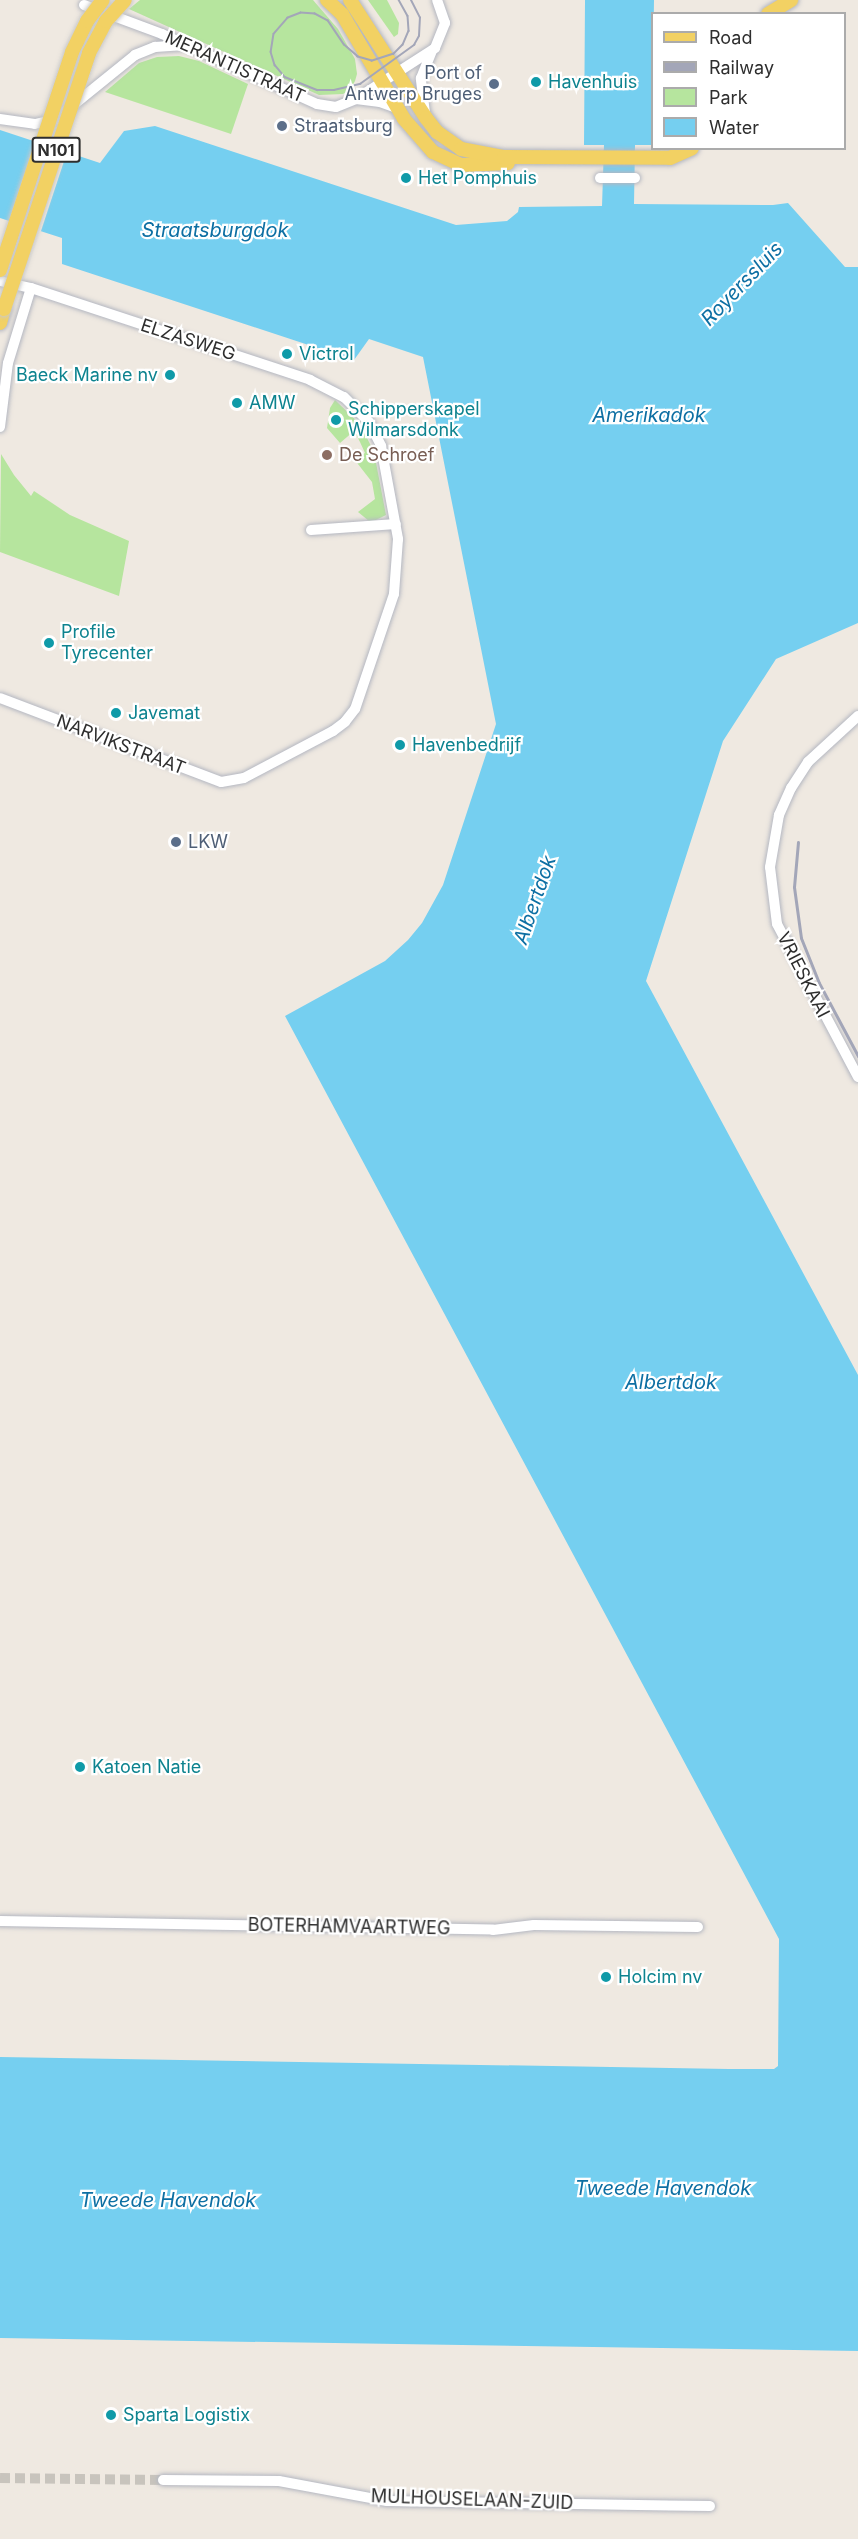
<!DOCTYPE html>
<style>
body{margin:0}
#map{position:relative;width:858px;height:2539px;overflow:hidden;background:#efe9e1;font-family:Inter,sans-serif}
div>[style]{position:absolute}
.green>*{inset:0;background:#b6e59e}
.water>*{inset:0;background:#75cff0}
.pier>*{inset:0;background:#efe9e1}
.minor-tunnel>*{height:10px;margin-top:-5px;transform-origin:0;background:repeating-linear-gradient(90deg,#c8c4bd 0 10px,transparent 0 15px)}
.roads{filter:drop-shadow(0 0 2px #b4b7c1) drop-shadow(0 0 2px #b4b7c1)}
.minor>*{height:10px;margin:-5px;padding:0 5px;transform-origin:5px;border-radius:5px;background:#fff}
.major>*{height:14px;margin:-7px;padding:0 7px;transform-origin:7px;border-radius:7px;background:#f2d163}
.tram>*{height:1.5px;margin:-0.75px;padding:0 0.75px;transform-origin:0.75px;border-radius:0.75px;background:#a3a6b8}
.rail>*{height:3px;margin:-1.5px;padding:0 1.5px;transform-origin:1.5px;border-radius:1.5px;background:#a3a6b8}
.bridges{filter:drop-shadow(0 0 2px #c9c9c9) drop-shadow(0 0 2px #c9c9c9)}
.major-bridge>*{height:14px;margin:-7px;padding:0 7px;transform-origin:7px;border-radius:7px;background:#f2d163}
.dots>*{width:16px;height:16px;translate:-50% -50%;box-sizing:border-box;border:3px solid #fff;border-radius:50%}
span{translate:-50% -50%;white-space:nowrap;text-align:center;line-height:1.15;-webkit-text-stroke:4.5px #fff;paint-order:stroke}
.shield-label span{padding:2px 4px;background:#fff;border:2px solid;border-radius:4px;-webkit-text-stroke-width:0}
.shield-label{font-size:16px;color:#2e2e2e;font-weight:700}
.street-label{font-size:18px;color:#2e2e2e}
.service-label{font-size:18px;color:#4e5e75}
.right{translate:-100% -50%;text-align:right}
.left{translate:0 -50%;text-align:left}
.culture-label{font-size:18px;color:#0d838f}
.education-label{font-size:18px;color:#785e54}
.water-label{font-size:20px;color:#0d6fa3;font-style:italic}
.legend{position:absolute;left:651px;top:12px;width:195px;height:138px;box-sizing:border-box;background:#fff;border:2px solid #ababab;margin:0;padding:8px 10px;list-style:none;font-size:18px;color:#2e2e2e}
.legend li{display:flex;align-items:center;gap:12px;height:30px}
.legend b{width:30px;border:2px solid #ababab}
</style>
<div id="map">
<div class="green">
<i style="clip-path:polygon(140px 0,313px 0,338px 29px,355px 59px,357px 74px,355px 81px,350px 90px,343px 94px,319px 95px,129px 9px)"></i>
<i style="clip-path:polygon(368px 0,387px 0,399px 23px,398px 34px,394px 37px)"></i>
<i style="clip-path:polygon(179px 56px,199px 61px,248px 84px,231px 134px,105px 92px,139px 63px,157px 57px)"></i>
<i style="clip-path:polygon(335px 400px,360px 424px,374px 452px,386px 515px,376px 520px,369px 521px,358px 512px,375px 499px,372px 482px,354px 459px,365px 453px,360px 442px,354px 431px,340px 443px,327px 428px,330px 408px)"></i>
<i style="clip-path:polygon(1px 454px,14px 475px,31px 496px,34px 491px,70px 515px,129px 541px,119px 596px,0 552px)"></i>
</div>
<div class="water">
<i style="clip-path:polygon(585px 0,654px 0,652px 145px,635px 145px,634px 204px,773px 205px,788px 203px,845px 267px,858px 267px,858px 623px,776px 659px,723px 741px,646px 981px,858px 1375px,858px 2351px,0 2338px,0 2057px,729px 2069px,774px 2069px,778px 2066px,779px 1939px,285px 1016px,385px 961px,408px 940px,422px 923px,443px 885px,496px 724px,423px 357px,369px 339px,354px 360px,62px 264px,62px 238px,0 218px,0 130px,100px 163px,124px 131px,155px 126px,456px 225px,507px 221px,518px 212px,519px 207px,602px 206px,604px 145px,584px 145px)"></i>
</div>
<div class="pier">
<i style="clip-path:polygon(36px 139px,68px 149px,40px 234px,8px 224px)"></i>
</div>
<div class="minor-tunnel">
<i style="left:0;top:2478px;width:163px;rotate:0.7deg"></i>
</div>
<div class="roads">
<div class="minor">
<i style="left:84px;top:5px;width:83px;rotate:20.4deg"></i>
<i style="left:162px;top:34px;width:170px;rotate:24.3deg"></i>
<i style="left:317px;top:104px;width:19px;rotate:9deg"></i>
<i style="left:336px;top:107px;width:22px;rotate:-22deg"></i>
<i style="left:356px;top:99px;width:94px;rotate:-32.8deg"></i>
<i style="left:435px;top:48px;width:27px;rotate:-68deg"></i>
<i style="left:445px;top:23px;width:24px;rotate:-109deg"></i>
<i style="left:356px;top:99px;width:24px;rotate:7deg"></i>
<i style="left:380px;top:102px;width:20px;rotate:20deg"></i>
<i style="left:425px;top:113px;width:35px;rotate:-97deg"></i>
<i style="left:421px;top:78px;width:29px;rotate:-68deg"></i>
<i style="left:0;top:119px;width:35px;rotate:8deg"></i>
<i style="left:35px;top:124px;width:22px;rotate:-13deg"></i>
<i style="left:56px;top:119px;width:102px;rotate:-39deg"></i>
<i style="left:135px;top:55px;width:22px;rotate:-22deg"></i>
<i style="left:155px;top:47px;width:26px;rotate:-4deg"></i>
<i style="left:600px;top:178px;width:35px"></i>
<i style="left:0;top:281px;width:32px;rotate:13deg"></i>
<i style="left:31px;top:288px;width:294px;rotate:18.2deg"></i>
<i style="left:310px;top:380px;width:38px;rotate:27deg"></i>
<i style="left:344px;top:397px;width:35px;rotate:45deg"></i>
<i style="left:369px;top:422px;width:27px;rotate:63deg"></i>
<i style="left:381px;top:446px;width:95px;rotate:79.6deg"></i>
<i style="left:398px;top:539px;width:55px;rotate:94.2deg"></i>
<i style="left:394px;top:594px;width:121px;rotate:108.7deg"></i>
<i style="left:355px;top:709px;width:16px;rotate:128deg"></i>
<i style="left:345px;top:722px;width:15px;rotate:143deg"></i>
<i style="left:333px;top:731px;width:101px;rotate:152.2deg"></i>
<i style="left:244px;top:778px;width:23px;rotate:170deg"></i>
<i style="left:221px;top:782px;width:236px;rotate:-159.2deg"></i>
<i style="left:0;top:427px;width:64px;rotate:-82.9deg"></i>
<i style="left:8px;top:363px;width:78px;rotate:-73deg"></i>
<i style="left:311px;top:530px;width:85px;rotate:-4deg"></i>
<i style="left:858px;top:716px;width:68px;rotate:137.4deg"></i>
<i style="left:808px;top:762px;width:31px;rotate:123deg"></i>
<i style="left:791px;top:788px;width:30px;rotate:114deg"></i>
<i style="left:779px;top:815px;width:53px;rotate:99.8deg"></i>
<i style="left:770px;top:867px;width:57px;rotate:83deg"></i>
<i style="left:777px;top:924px;width:173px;rotate:62.1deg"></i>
<i style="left:0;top:1921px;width:493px;rotate:1deg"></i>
<i style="left:493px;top:1930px;width:41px;rotate:-7deg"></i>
<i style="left:534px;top:1925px;width:164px;rotate:0.7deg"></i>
<i style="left:163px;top:2480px;width:116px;rotate:0.5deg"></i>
<i style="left:279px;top:2481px;width:110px;rotate:10.5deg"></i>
<i style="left:387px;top:2501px;width:323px;rotate:0.9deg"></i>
</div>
<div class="major">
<i style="left:327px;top:0;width:21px;rotate:43deg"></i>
<i style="left:342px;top:14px;width:122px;rotate:59.4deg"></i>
<i style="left:404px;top:119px;width:44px;rotate:48.7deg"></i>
<i style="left:433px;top:152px;width:31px;rotate:25deg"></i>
<i style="left:461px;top:165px;width:47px;rotate:-2.4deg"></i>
<i style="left:350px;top:0;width:140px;rotate:57.2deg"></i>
<i style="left:426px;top:118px;width:18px;rotate:52deg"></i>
<i style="left:437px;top:132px;width:29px;rotate:35deg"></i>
<i style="left:461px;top:149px;width:44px;rotate:10.5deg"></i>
<i style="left:504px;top:157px;width:166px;rotate:0.3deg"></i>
<i style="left:670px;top:158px;width:24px;rotate:-24deg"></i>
<i style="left:768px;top:14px;width:27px;rotate:-31deg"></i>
<i style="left:0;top:323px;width:15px;rotate:-74deg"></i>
</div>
</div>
<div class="tram">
<i style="left:399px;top:0;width:18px;rotate:61deg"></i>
<i style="left:408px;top:16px;width:15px;rotate:86deg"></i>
<i style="left:409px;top:31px;width:15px;rotate:113deg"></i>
<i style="left:403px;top:45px;width:13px;rotate:135deg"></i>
<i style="left:394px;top:54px;width:23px;rotate:162deg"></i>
<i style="left:372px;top:61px;width:15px;rotate:-164deg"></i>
<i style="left:358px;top:57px;width:18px;rotate:-139deg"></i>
<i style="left:344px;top:45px;width:29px;rotate:-124deg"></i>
<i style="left:328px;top:21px;width:15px;rotate:-152deg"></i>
<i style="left:315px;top:14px;width:14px;rotate:-176deg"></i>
<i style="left:301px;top:13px;width:14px;rotate:159deg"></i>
<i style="left:288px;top:18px;width:21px;rotate:131deg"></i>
<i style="left:274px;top:34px;width:18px;rotate:99deg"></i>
<i style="left:271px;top:52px;width:14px;rotate:73deg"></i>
<i style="left:275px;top:65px;width:16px;rotate:50deg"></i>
<i style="left:285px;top:77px;width:35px;rotate:22deg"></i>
<i style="left:317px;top:90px;width:17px"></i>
<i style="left:334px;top:90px;width:27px;rotate:-13deg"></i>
<i style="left:360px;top:84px;width:67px;rotate:-35.8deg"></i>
<i style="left:414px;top:45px;width:10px;rotate:-61deg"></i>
<i style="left:419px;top:36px;width:18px;rotate:-87deg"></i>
<i style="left:420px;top:18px;width:20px;rotate:-117deg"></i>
</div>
<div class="rail">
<i style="left:798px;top:842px;width:45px;rotate:95.1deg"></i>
<i style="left:794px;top:887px;width:51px;rotate:82.2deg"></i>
<i style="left:801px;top:938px;width:48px;rotate:68.2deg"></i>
<i style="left:819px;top:983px;width:83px;rotate:61.9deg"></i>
</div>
<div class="bridges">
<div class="major-bridge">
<i style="left:0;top:270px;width:230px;rotate:-71.7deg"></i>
<i style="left:72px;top:52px;width:34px;rotate:-64deg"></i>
<i style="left:87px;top:21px;width:26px;rotate:-53deg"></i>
<i style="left:4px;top:309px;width:270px;rotate:-71.6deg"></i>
<i style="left:89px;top:53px;width:36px;rotate:-62deg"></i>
<i style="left:106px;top:21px;width:28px;rotate:-48deg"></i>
</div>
</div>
<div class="dots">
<i style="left:536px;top:82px;background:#0f9aa8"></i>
<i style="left:494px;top:84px;background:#5c6f8a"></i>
<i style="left:282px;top:126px;background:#5c6f8a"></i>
<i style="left:406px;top:178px;background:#0f9aa8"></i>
<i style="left:287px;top:354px;background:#0f9aa8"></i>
<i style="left:170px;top:375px;background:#0f9aa8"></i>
<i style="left:237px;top:403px;background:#0f9aa8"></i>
<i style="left:336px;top:420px;background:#0f9aa8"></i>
<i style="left:327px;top:455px;background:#8d6e63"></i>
<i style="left:49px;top:643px;background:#0f9aa8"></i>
<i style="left:116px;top:713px;background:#0f9aa8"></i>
<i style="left:400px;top:745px;background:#0f9aa8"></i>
<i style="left:176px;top:842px;background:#5c6f8a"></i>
<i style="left:80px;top:1767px;background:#0f9aa8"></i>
<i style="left:606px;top:1977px;background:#0f9aa8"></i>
<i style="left:111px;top:2415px;background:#0f9aa8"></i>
</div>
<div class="shield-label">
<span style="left:56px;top:150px">N101</span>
</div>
<div class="street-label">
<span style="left:235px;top:67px;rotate:24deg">MERANTISTRAAT</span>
<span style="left:188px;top:340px;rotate:18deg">ELZASWEG</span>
<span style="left:121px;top:745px;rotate:21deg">NARVIKSTRAAT</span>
<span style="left:803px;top:975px;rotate:63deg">VRIESKAAI</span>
<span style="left:349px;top:1927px;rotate:1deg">BOTERHAMVAARTWEG</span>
<span style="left:472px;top:2500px;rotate:2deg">MULHOUSELAAN-ZUID</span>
</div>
<div class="service-label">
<span class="right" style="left:482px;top:84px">Port of<br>Antwerp Bruges</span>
<span class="left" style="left:294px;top:126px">Straatsburg</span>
<span class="left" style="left:188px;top:842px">LKW</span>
</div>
<div class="culture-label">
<span class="left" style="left:548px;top:82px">Havenhuis</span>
<span class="left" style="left:418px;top:178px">Het Pomphuis</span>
<span class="left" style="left:299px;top:354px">Victrol</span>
<span class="right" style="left:158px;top:375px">Baeck Marine nv</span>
<span class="left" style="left:249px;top:403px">AMW</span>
<span class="left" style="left:348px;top:420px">Schipperskapel<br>Wilmarsdonk</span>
<span class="left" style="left:61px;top:643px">Profile<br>Tyrecenter</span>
<span class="left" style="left:128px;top:713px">Javemat</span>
<span class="left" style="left:412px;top:745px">Havenbedrijf</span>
<span class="left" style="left:92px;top:1767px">Katoen Natie</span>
<span class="left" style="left:618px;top:1977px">Holcim nv</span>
<span class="left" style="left:123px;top:2415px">Sparta Logistix</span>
</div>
<div class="education-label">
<span class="left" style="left:339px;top:455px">De Schroef</span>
</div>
<div class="water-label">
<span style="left:215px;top:230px">Straatsburgdok</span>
<span style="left:742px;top:284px;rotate:-46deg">Royerssluis</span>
<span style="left:649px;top:415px">Amerikadok</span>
<span style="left:535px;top:900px;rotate:-71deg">Albertdok</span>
<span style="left:671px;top:1382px">Albertdok</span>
<span style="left:663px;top:2188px">Tweede Havendok</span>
<span style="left:168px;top:2200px">Tweede Havendok</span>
</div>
<ul class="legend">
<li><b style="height:8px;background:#f2d163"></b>Road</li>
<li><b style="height:8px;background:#a3a6b8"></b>Railway</li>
<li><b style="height:16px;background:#b6e59e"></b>Park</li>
<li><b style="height:16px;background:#75cff0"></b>Water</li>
</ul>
</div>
